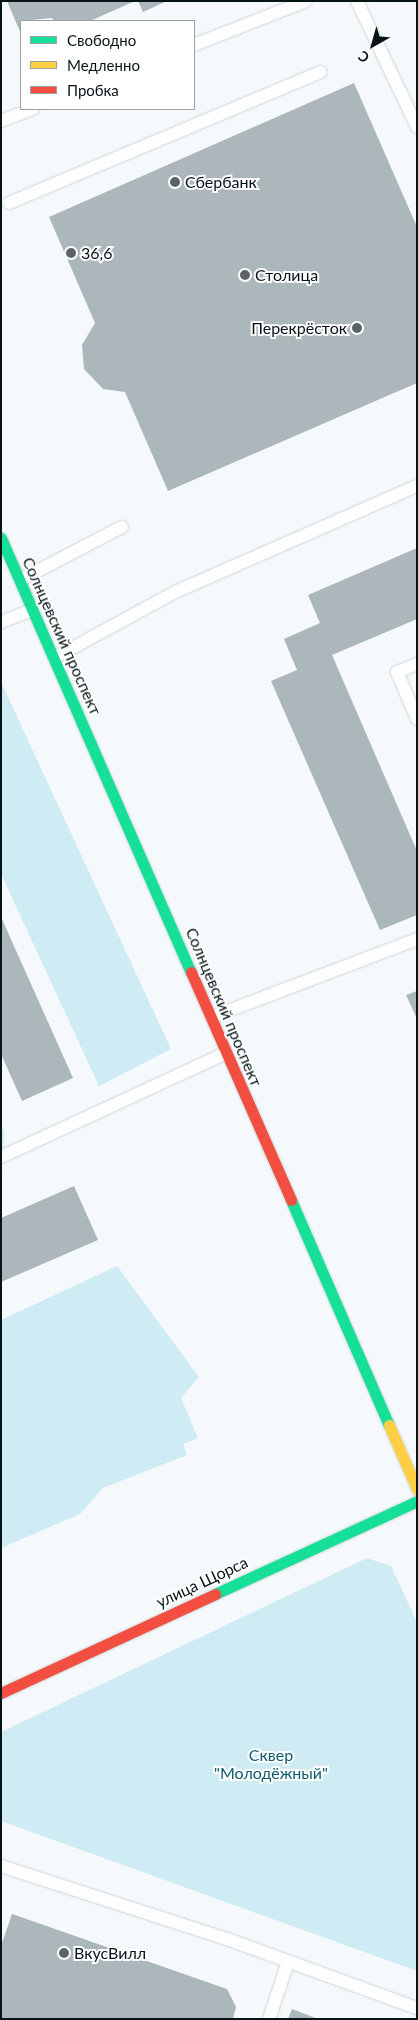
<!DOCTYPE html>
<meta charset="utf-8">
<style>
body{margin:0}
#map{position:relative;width:418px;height:2020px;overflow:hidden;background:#f5f9fb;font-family:Lato,sans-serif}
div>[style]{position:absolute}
.green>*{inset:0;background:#cfebf3}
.building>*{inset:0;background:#abb7bb}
.roads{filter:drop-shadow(0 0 1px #cdd6d9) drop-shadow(0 0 1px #cdd6d9)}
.lane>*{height:12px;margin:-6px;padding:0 6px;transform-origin:6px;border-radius:6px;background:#fefefe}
.fast>*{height:11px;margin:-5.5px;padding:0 5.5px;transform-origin:5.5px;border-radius:5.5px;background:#16e098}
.slow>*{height:11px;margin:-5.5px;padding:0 5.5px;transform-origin:5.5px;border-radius:5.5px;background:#ffcf43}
.jam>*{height:11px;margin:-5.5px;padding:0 5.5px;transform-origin:5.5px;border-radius:5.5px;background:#f24e42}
.dots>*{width:14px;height:14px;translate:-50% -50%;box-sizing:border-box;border:2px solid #fff;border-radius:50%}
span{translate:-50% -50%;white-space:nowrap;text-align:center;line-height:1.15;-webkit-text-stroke:4px #fff;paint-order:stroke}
.poi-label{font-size:16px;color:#061418}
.left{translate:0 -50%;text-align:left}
.right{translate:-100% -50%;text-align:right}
.street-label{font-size:16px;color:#061418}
.park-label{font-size:16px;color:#0d5b6c}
.frame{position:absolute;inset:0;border:2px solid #061418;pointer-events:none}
.legend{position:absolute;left:20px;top:20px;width:175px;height:90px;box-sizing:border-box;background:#fff;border:1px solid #9ba1a3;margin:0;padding:6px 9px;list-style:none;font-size:15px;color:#061418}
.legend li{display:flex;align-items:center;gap:10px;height:25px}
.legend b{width:25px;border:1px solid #9ba1a3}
.north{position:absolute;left:348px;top:20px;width:50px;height:50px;-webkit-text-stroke:4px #fff;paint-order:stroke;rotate:218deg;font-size:14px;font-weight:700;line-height:20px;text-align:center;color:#061418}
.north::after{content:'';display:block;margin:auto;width:18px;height:22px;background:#061418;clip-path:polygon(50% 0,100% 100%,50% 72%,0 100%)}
</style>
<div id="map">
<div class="green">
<i style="clip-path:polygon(1px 682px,171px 1049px,99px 1086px,1px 874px)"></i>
<i style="clip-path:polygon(1px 1126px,4px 1131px,1px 1200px)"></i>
<i style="clip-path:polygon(117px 1266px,199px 1377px,181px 1398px,198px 1438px,183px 1444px,187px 1455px,103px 1488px,80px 1514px,1px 1548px,1px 1320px)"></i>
<i style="clip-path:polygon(367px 1558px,391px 1566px,417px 1622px,417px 1971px,1px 1821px,1px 1732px)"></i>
</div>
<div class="building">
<i style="clip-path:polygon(7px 1px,135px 1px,90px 21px,54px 21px,52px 18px,21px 21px,21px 34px)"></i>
<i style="clip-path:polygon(138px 1px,167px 1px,143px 12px)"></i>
<i style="clip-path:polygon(354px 83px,417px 227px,417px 383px,168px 491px,125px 392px,103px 389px,84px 369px,82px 345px,95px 323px,49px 217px)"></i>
<i style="clip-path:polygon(417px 548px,417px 619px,332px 655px,417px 851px,417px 915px,380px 930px,271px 681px,297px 670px,284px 639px,320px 623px,308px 595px)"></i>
<i style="clip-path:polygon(1px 917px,73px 1078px,22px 1101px,1px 1054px)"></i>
<i style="clip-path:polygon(417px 991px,417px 1019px,406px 995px)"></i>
<i style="clip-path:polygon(74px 1186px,98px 1240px,1px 1282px,1px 1218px)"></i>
<i style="clip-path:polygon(12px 1914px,227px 1989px,236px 2007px,233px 2019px,1px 2019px,1px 1946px)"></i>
<i style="clip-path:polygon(292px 2009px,318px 2019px,288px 2019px)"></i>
</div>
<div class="roads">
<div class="lane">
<i style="left:357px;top:1px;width:140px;rotate:64.5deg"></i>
<i style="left:194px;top:45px;width:120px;rotate:-21.4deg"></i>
<i style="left:1px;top:121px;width:34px;rotate:-21deg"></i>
<i style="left:9px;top:203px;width:338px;rotate:-22.8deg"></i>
<i style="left:20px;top:580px;width:115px;rotate:-27.5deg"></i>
<i style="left:1px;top:622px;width:33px;rotate:-21deg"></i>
<i style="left:54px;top:658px;width:138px;rotate:-28.6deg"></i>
<i style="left:175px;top:592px;width:264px;rotate:-23.7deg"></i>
<i style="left:417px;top:664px;width:22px;rotate:158deg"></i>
<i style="left:397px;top:672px;width:51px;rotate:66.9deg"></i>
<i style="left:212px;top:1017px;width:219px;rotate:-20.8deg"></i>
<i style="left:1px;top:1157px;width:248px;rotate:-24.8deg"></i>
<i style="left:1px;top:1866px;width:237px;rotate:17.9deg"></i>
<i style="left:227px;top:1939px;width:202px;rotate:20deg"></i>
<i style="left:269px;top:2019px;width:60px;rotate:-71.6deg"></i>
</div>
<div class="fast">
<i style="left:1px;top:538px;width:474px;rotate:66.4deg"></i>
<i style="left:291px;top:1200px;width:245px;rotate:66.5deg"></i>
<i style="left:215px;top:1594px;width:222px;rotate:-24.7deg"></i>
</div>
<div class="slow">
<i style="left:389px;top:1425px;width:70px;rotate:66.4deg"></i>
</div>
<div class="jam">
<i style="left:191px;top:972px;width:249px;rotate:66.3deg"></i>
<i style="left:1px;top:1693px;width:236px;rotate:-24.8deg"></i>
</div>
</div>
<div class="dots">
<i style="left:175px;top:182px;background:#5a6467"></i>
<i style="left:71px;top:253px;background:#5a6467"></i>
<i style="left:245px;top:275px;background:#5a6467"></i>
<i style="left:357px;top:328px;background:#5a6467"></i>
<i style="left:64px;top:1953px;background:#5a6467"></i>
</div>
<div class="poi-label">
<span class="left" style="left:185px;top:182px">Сбербанк</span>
<span class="left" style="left:81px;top:253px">36,6</span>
<span class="left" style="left:255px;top:275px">Столица</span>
<span class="right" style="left:347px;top:328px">Перекрёсток</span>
<span class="left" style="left:74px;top:1953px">ВкусВилл</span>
</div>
<div class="street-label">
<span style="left:62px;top:636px;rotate:66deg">Солнцевский проспект</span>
<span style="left:224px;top:1007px;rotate:67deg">Солнцевский проспект</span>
<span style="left:202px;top:1582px;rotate:-25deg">улица Щорса</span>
</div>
<div class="park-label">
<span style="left:271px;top:1764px">Сквер<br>"Молодёжный"</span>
</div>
<div class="frame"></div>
<ul class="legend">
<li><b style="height:6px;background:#16e098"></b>Свободно</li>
<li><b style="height:6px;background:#ffcf43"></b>Медленно</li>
<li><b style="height:6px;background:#f24e42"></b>Пробка</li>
</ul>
<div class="north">С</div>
</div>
